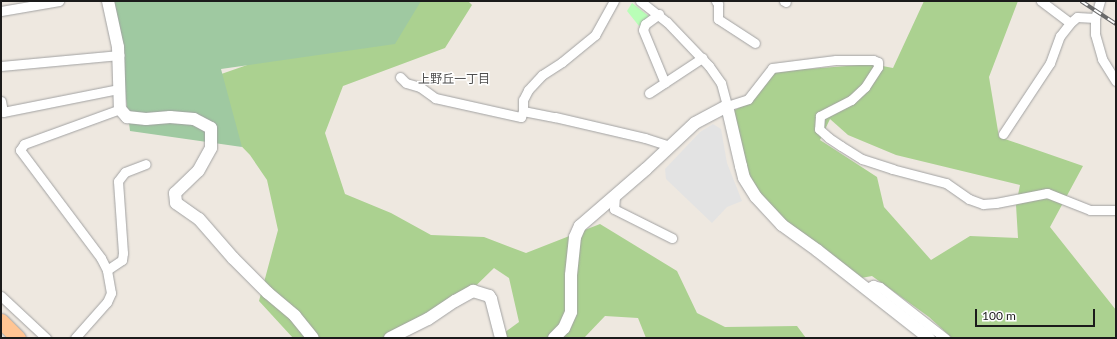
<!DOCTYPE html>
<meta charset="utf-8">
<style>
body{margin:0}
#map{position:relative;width:1117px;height:339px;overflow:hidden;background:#eee8e0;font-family:Lato,"Noto Sans JP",sans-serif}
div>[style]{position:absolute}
.forest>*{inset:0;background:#abd190}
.cemetery>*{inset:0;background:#9fc9a1}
.park>*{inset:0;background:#b9feb7}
.parking>*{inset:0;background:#e3e3e3}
.roads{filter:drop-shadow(0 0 1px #a2a2a2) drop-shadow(0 0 1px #a2a2a2)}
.minor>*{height:9px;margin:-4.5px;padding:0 4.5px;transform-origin:4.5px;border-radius:4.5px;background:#fff}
.tertiary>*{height:12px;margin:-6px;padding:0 6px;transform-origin:6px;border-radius:6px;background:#fff}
.primary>*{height:15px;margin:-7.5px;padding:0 7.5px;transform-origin:7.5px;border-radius:7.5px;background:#ffc594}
.rail>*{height:4px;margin-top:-2px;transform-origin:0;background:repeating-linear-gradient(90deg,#fff 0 8px,#696969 0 16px);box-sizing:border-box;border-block:1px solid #696969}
span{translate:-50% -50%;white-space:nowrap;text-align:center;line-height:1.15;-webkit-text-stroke:3px #fff;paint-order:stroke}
.neighbourhood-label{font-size:12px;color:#4e4e4e}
.frame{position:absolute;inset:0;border:2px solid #1b1b1b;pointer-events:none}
.scale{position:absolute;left:975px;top:309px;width:120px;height:18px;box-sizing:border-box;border:2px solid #1b1b1b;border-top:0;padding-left:5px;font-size:12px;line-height:14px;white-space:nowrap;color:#1b1b1b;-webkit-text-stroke:3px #fff;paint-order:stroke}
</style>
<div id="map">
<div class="forest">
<i style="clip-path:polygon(227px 1px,468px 1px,472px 5px,445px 48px,343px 86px,325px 133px,345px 194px,391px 213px,431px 235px,484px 237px,526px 253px,600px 224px,677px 271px,697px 313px,725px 327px,797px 326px,806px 338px,646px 338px,638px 318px,605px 316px,584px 338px,497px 338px,519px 322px,509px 278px,494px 268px,451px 310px,403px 338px,293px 338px,259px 301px,278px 230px,267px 180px,250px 155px,184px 87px,250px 64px)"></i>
<i style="clip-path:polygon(evenodd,924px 1px,1018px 1px,989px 77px,999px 137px,1083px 166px,1050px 227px,1116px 310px,1116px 338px,952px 338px,929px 317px,872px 276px,861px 278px,784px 222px,758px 195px,744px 168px,731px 112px,752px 101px,771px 74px,780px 68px,808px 69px,872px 64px,893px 68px,924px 1px,830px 119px,848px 135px,896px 155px,1020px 185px,1016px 205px,1018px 238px,970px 236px,931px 260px,884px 207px,877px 177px,820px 140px,830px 119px)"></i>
</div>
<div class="cemetery">
<i style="clip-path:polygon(114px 1px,421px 1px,395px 44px,221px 69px,242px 147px,130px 131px)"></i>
</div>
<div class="park">
<i style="clip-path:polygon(632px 3px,650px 17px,639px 26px,627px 11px)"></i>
</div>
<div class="parking">
<i style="clip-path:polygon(713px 124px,721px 129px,727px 163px,742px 201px,727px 207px,712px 223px,666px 179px,665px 169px,700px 132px)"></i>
</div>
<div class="roads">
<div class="minor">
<i style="left:640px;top:1px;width:34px;rotate:38deg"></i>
<i style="left:667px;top:22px;width:61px;rotate:46.3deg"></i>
<i style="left:709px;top:66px;width:21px;rotate:55deg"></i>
<i style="left:721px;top:83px;width:24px;rotate:75deg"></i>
<i style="left:727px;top:106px;width:22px;rotate:-18deg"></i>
<i style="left:748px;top:99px;width:39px;rotate:-52deg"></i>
<i style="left:772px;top:68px;width:64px;rotate:-7.1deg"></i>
<i style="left:836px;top:60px;width:37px"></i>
<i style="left:873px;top:60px;width:5px;rotate:22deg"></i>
<i style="left:878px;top:62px;width:5px;rotate:90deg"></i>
<i style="left:878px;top:67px;width:24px;rotate:123deg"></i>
<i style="left:865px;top:87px;width:19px;rotate:137deg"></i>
<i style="left:851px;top:100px;width:35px;rotate:153deg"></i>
<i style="left:820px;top:116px;width:13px;rotate:94deg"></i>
<i style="left:819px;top:129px;width:13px;rotate:42deg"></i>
<i style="left:829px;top:138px;width:14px;rotate:34deg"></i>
<i style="left:841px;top:146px;width:25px;rotate:32deg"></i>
<i style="left:862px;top:159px;width:32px;rotate:18deg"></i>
<i style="left:892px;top:169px;width:56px;rotate:14.5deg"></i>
<i style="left:946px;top:183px;width:28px;rotate:35deg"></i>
<i style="left:969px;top:199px;width:15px;rotate:20deg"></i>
<i style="left:983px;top:204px;width:13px;rotate:-4deg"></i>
<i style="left:996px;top:203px;width:52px;rotate:-11.1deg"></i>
<i style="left:1047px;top:193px;width:46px;rotate:21.6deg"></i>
<i style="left:1090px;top:210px;width:26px"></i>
<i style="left:716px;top:1px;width:4px;rotate:56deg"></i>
<i style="left:718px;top:4px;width:15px;rotate:90deg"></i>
<i style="left:718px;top:19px;width:44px;rotate:33deg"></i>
<i style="left:784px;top:1px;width:2px;rotate:27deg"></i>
<i style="left:1041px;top:1px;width:36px;rotate:37deg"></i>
<i style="left:1100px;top:1px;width:18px;rotate:106deg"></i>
<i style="left:1095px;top:18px;width:16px;rotate:90deg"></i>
<i style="left:1095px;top:34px;width:26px;rotate:74deg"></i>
<i style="left:1102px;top:59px;width:26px;rotate:58deg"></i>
<i style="left:1px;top:11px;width:59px;rotate:-9.8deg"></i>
<i style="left:659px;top:14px;width:17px;rotate:144deg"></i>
<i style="left:645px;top:24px;width:6px;rotate:108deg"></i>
<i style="left:643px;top:30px;width:57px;rotate:67.5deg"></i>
<i style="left:1px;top:66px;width:119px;rotate:-5.3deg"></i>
<i style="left:400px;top:77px;width:8px;rotate:45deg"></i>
<i style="left:406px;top:83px;width:15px;rotate:16deg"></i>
<i style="left:420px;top:87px;width:19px;rotate:36deg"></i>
<i style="left:435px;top:98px;width:88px;rotate:12.5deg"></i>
<i style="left:521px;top:117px;width:6px;rotate:-72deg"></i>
<i style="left:523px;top:111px;width:33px;rotate:11deg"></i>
<i style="left:555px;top:117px;width:92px;rotate:13.1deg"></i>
<i style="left:645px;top:138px;width:26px;rotate:18deg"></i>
<i style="left:649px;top:93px;width:64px;rotate:-33.4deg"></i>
<i style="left:1px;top:101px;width:11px;rotate:80deg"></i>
<i style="left:3px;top:112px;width:117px;rotate:-11.3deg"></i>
<i style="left:523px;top:111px;width:11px;rotate:-90deg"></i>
<i style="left:523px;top:100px;width:11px;rotate:-63deg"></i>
<i style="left:528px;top:90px;width:21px;rotate:-47deg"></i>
<i style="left:542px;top:75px;width:24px;rotate:-33deg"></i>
<i style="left:562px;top:62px;width:43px;rotate:-39.3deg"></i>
<i style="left:595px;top:35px;width:39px;rotate:-61deg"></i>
<i style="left:1003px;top:134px;width:85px;rotate:-56.5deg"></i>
<i style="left:1050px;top:63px;width:29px;rotate:-70deg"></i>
<i style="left:1060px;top:36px;width:16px;rotate:-52deg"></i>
<i style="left:1070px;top:23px;width:9px;rotate:-41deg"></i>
<i style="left:1077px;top:17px;width:18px;rotate:3deg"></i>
<i style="left:615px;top:196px;width:13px;rotate:94deg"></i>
<i style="left:614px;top:209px;width:65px;rotate:26.6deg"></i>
<i style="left:107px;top:270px;width:18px;rotate:-34deg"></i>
<i style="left:122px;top:260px;width:7px;rotate:-82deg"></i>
<i style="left:123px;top:253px;width:72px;rotate:-94deg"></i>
<i style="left:118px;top:181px;width:11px;rotate:-52deg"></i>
<i style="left:125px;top:172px;width:22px;rotate:-21deg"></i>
<i style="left:867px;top:288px;width:7px;rotate:-27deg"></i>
<i style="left:873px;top:285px;width:7px;rotate:16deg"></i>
<i style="left:880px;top:287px;width:83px;rotate:38.1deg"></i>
<i style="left:1px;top:296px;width:62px;rotate:43deg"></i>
<i style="left:75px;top:338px;width:48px;rotate:-48.4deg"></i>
<i style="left:107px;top:302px;width:10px;rotate:-66deg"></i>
<i style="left:111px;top:293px;width:23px;rotate:-100deg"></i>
<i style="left:107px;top:270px;width:13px;rotate:-117deg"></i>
<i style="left:101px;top:258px;width:135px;rotate:-126.9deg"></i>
<i style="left:20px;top:150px;width:7px;rotate:-56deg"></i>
<i style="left:24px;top:144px;width:102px;rotate:-20deg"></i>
</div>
<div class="tertiary">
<i style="left:108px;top:1px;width:47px;rotate:77.7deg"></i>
<i style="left:118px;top:47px;width:62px;rotate:88.2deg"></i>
<i style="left:120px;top:109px;width:11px;rotate:49deg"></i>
<i style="left:127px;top:117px;width:19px;rotate:6deg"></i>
<i style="left:146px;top:119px;width:24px;rotate:-5deg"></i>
<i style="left:170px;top:117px;width:24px;rotate:5deg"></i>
<i style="left:194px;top:119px;width:19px;rotate:28deg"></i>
<i style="left:211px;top:128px;width:20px;rotate:90deg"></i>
<i style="left:211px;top:148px;width:26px;rotate:119deg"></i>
<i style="left:198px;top:171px;width:32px;rotate:136deg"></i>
<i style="left:175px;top:193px;width:10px;rotate:84deg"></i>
<i style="left:176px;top:203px;width:28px;rotate:35deg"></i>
<i style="left:199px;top:219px;width:52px;rotate:48.9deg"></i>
<i style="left:233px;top:258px;width:49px;rotate:45deg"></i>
<i style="left:268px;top:293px;width:35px;rotate:40deg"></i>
<i style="left:295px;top:316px;width:28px;rotate:51deg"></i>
<i style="left:390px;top:338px;width:42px;rotate:-26.6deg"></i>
<i style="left:428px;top:319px;width:32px;rotate:-34deg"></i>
<i style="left:455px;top:301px;width:21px;rotate:-29deg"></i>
<i style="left:473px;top:291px;width:17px;rotate:17deg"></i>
<i style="left:489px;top:296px;width:4px;rotate:56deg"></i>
<i style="left:491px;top:299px;width:40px;rotate:75.6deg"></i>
<i style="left:554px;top:338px;width:14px;rotate:-45deg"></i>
<i style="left:564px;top:328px;width:17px;rotate:-66deg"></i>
<i style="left:571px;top:312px;width:37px;rotate:-90deg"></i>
<i style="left:571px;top:275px;width:38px;rotate:-84deg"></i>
<i style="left:575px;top:237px;width:12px;rotate:-66deg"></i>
<i style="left:580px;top:226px;width:87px;rotate:-40.8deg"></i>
<i style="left:646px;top:169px;width:67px;rotate:-43.2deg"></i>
<i style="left:695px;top:123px;width:36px;rotate:-28deg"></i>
<i style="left:727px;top:106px;width:62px;rotate:76.9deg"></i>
<i style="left:741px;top:166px;width:12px;rotate:76deg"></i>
<i style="left:744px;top:178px;width:22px;rotate:58deg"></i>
<i style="left:756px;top:197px;width:38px;rotate:47deg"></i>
<i style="left:782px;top:225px;width:44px;rotate:35.8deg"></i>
<i style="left:818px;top:251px;width:141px;rotate:38.1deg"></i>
</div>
<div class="primary">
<i style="left:1px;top:321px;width:24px;rotate:45deg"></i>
</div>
</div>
<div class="rail">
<i style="left:1081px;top:1px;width:42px;rotate:33.3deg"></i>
</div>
<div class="neighbourhood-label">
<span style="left:454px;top:79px">上野丘一丁目</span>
</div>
<div class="frame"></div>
<div class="scale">100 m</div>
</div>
